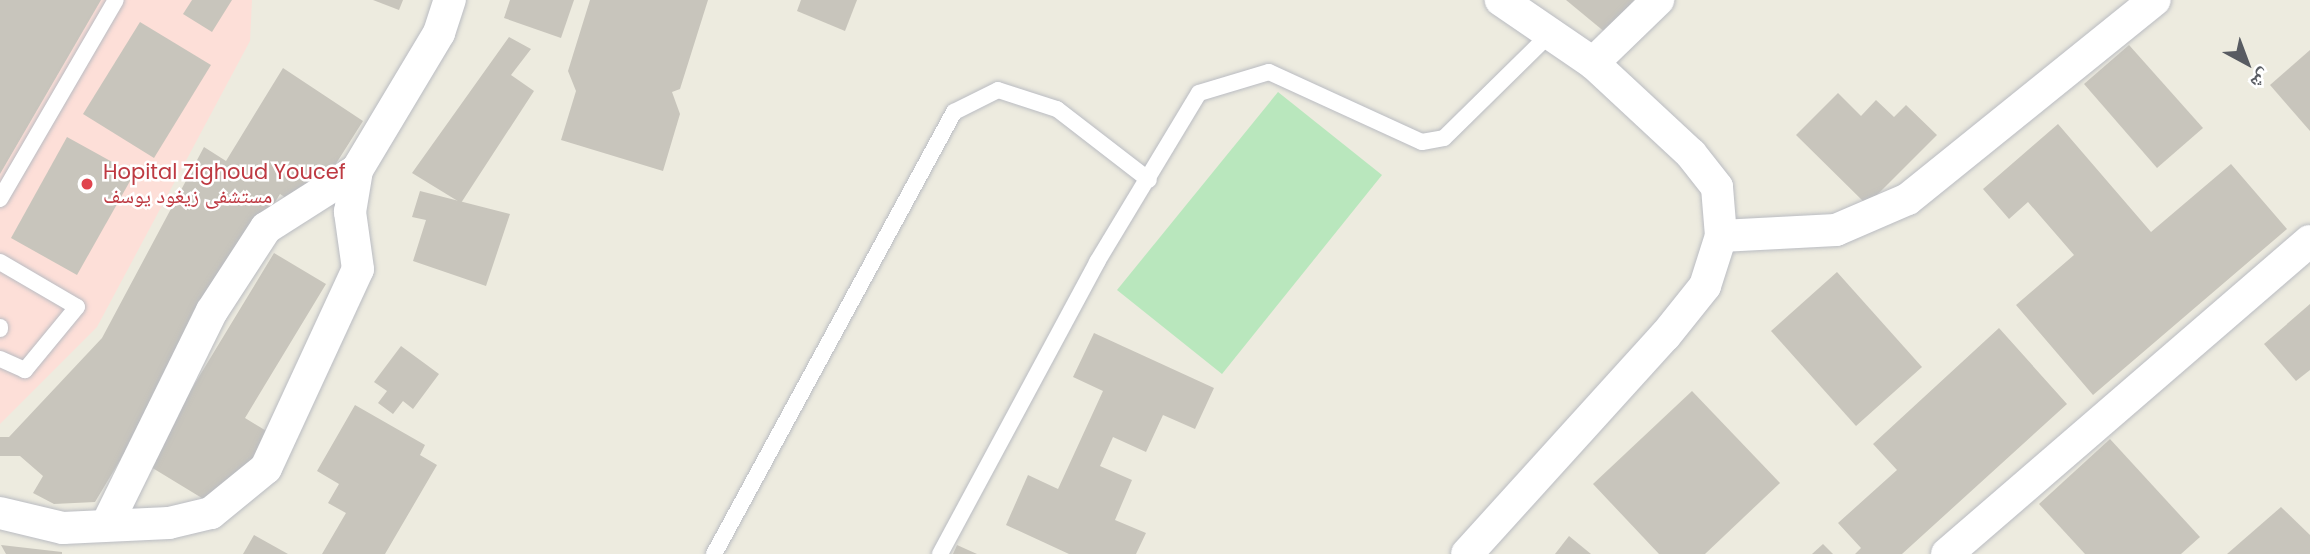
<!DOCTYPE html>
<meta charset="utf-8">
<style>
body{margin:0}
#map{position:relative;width:2310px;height:554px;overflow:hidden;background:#edebdf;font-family:Poppins,"Noto Naskh Arabic",sans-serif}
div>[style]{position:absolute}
.medical>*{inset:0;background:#fddfd8}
.green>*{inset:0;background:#b9e7bd}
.building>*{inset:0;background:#c8c5bc}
.roads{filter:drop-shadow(0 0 2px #babcc2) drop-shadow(0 0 2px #babcc2)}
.service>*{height:16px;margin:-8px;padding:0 8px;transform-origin:8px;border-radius:8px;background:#fff}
.minor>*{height:32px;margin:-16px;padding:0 16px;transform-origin:16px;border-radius:16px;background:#fff}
.dots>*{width:19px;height:19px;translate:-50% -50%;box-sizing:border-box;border:4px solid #fff;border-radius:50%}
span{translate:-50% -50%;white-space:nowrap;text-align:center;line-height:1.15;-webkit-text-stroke:5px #fff;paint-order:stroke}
.health-label{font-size:21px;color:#be3a42}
.left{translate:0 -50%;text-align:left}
.north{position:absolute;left:2212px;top:28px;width:70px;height:70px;-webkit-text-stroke:5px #fff;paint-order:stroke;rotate:139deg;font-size:19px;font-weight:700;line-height:28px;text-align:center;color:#585b62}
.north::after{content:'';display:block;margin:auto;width:24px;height:32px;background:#585b62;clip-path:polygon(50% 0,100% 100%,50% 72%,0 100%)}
</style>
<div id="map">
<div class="medical">
<i style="clip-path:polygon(0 0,252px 0,250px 41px,97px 327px,0 424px)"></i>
</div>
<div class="green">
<i style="clip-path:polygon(1278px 92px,1382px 175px,1222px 374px,1117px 290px)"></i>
</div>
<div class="building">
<i style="clip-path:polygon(0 0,101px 0,0 174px)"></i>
<i style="clip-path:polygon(192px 0,232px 0,212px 32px,183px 14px)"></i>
<i style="clip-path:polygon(373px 0,403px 0,399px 10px)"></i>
<i style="clip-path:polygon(510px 0,574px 0,561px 38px,504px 18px)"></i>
<i style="clip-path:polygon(590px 0,708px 0,680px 89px,672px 92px,680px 114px,663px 171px,561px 140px,576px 91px,568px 71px)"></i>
<i style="clip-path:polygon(801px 0,857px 0,845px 31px,797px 11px)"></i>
<i style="clip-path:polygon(1566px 0,1634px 0,1606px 33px)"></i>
<i style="clip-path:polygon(140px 22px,211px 65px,154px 158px,83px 114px)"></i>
<i style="clip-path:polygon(509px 37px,531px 49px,511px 75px,534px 91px,461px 203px,412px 173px)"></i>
<i style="clip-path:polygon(2129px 45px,2203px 128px,2157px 168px,2084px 84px)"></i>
<i style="clip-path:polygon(2310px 50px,2310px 131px,2270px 85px)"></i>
<i style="clip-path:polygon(283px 68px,363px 121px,306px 211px,280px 194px,95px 502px,54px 504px,33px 493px,43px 476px,20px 456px,0 456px,0 437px,9px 437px,102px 338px,204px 147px,226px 161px)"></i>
<i style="clip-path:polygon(1838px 93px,1861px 116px,1876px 100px,1894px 117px,1906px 105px,1937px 135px,1867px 205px,1796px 135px)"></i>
<i style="clip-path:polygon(2058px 124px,2151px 232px,2231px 164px,2287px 229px,2093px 395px,2016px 305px,2074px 255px,2028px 202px,2009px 219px,1983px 189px)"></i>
<i style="clip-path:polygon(67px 137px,134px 174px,77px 275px,11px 238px)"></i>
<i style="clip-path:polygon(420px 191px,510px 214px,486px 286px,413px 261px,426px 220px,412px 217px)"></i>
<i style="clip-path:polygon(274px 253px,326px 284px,245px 418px,278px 438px,215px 506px,146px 464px)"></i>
<i style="clip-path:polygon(1837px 272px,1922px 367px,1856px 426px,1771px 331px)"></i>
<i style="clip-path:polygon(2310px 304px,2310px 370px,2296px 381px,2264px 344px)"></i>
<i style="clip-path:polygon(1999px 328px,2067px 404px,1902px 554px,1855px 554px,1861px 548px,1838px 523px,1897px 470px,1873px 444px)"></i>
<i style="clip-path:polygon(1094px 333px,1214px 388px,1195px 429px,1163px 415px,1146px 452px,1113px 437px,1100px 466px,1132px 480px,1115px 520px,1146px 533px,1136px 554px,1069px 554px,1006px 525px,1028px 475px,1058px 489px,1103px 391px,1073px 377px)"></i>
<i style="clip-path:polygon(401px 346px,439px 374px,413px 409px,403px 401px,393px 414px,378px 403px,387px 391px,374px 382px)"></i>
<i style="clip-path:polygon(1692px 391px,1780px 483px,1705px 554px,1659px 554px,1593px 484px)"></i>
<i style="clip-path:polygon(355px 405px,425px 445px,420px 455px,437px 465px,385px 554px,322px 554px,346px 513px,328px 503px,339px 484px,317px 471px)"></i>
<i style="clip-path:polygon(2110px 439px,2200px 537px,2181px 554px,2085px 554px,2039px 504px)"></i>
<i style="clip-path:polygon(2281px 507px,2310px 535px,2310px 554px,2227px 554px)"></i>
<i style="clip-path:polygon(254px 535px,288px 554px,243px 554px)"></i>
<i style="clip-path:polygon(1569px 536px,1591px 554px,1555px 554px)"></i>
<i style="clip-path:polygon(1823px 544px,1833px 554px,1812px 554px)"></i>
<i style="clip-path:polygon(1px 545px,62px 552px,62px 554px,6px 554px)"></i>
<i style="clip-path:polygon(957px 545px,977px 554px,953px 554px)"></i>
</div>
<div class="roads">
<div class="service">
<i style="left:0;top:199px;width:230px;rotate:-59.8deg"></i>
<i style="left:0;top:262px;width:89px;rotate:30.3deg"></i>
<i style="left:77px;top:307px;width:82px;rotate:129.5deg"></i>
<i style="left:25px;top:370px;width:27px;rotate:-156deg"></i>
<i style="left:0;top:327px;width:2px;rotate:90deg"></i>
<i style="left:714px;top:554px;width:503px;rotate:-61.5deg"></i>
<i style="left:954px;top:112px;width:49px;rotate:-26.6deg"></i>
<i style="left:998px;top:90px;width:62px;rotate:17.9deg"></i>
<i style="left:1057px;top:109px;width:116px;rotate:37.7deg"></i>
<i style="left:940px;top:554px;width:332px;rotate:-61.7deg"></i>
<i style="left:1097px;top:262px;width:197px;rotate:-58.9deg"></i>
<i style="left:1199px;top:93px;width:73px;rotate:-16.7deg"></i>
<i style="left:1269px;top:72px;width:168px;rotate:24.6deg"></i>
<i style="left:1422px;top:142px;width:22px;rotate:-10deg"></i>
<i style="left:1444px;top:138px;width:148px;rotate:-44.5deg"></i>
</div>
<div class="minor">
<i style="left:1593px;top:63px;width:91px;rotate:-44.1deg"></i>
<i style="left:1721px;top:236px;width:115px;rotate:-3deg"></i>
<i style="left:1836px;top:230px;width:78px;rotate:-23.3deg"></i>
<i style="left:1908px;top:199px;width:317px;rotate:-38.9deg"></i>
<i style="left:0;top:513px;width:65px;rotate:13.4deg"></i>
<i style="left:63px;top:528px;width:106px;rotate:-2.7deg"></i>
<i style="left:169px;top:523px;width:43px;rotate:-13.4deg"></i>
<i style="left:211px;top:513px;width:71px;rotate:-39.3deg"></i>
<i style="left:266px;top:468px;width:219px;rotate:-65.2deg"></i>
<i style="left:358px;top:269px;width:58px;rotate:-98deg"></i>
<i style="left:350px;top:212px;width:43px;rotate:-80.5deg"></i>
<i style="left:357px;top:170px;width:160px;rotate:-59.1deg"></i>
<i style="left:439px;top:33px;width:35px;rotate:-72deg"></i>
<i style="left:107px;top:524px;width:237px;rotate:-63.8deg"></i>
<i style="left:212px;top:311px;width:99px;rotate:-57deg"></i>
<i style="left:266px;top:228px;width:108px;rotate:-32.5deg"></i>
<i style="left:1467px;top:554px;width:294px;rotate:-47.8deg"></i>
<i style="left:1665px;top:336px;width:64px;rotate:-51.3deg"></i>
<i style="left:1705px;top:286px;width:52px;rotate:-72.3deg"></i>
<i style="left:1721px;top:236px;width:49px;rotate:-94.7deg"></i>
<i style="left:1717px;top:187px;width:42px;rotate:-128.2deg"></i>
<i style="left:1691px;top:154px;width:134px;rotate:-137.1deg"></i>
<i style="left:1593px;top:63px;width:112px;rotate:-145.6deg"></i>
<i style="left:1947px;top:554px;width:479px;rotate:-40.8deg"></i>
</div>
</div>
<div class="dots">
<i style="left:87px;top:184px;background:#e0444e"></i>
</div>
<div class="health-label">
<span class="left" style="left:103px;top:184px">Hopital Zighoud Youcef<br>مستشفى زيغود يوسف</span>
</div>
<div class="north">ش</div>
</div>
